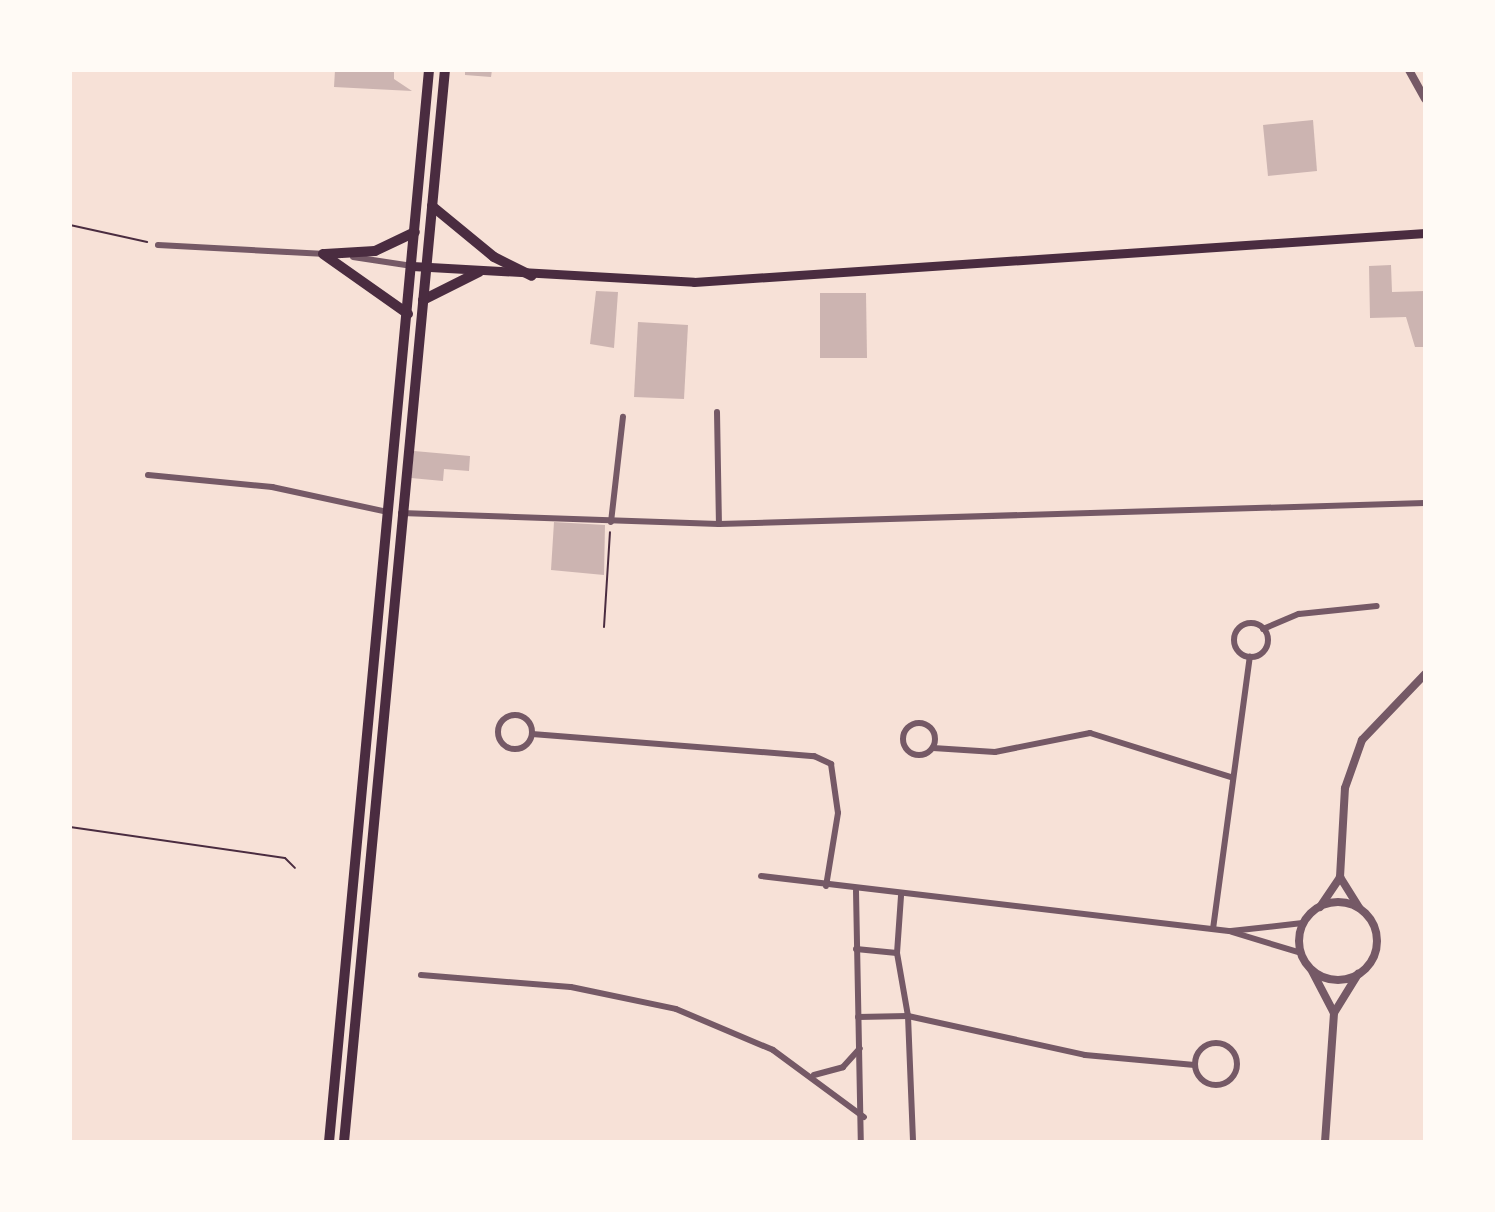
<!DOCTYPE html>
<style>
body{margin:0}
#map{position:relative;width:1495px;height:1212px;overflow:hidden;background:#f7e1d7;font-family:Overpass,sans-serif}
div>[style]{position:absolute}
.building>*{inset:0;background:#ccb4b1}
.path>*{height:2px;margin:-1px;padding:0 1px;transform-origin:1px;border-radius:1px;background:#4a2c40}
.minor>*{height:6px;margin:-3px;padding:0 3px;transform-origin:3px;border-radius:3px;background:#755966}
.minor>.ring{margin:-3px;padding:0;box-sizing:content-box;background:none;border:6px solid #755966;border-radius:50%}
.tertiary>*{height:8px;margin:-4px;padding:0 4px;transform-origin:4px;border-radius:4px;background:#755966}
.tertiary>.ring{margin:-4px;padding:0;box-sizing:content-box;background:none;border:8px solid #755966;border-radius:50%}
.secondary>*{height:9px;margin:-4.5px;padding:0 4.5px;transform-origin:4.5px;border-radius:4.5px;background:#4a2c40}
.primary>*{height:10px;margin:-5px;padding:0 5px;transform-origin:5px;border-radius:5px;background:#4a2c40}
span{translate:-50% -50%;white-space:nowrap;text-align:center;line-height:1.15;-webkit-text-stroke:8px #fffaf5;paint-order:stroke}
.frame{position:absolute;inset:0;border:72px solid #fffaf5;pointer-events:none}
</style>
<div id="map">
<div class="building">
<i style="clip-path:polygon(335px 70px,394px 70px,394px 79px,412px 91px,334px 87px)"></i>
<i style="clip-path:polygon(465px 70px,492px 70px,491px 77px,465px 75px)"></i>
<i style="clip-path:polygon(1313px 120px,1317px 171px,1268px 176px,1263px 125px)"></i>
<i style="clip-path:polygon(1391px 265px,1392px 292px,1425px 291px,1425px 347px,1415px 347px,1406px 317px,1370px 318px,1369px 266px)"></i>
<i style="clip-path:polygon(596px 291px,618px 292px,614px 348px,590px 344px)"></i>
<i style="clip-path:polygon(820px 293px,866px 293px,867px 358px,820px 358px)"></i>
<i style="clip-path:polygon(638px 322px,688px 325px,684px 399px,634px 397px)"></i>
<i style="clip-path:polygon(414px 451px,470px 456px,469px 471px,444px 469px,443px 481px,411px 478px)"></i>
<i style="clip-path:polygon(554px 522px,605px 525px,604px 575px,551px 570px)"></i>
</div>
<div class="path">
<i style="left:70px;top:225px;width:79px;rotate:12.4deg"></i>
<i style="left:604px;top:627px;width:95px;rotate:-86.4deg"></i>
<i style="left:70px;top:827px;width:217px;rotate:8.2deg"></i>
<i style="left:285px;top:858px;width:14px;rotate:45deg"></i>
</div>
<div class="minor">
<i style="left:158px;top:245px;width:168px;rotate:3.1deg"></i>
<i style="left:353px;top:257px;width:60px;rotate:8.7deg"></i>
<i style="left:717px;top:412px;width:112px;rotate:89deg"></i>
<i style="left:148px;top:475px;width:125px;rotate:5.5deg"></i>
<i style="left:272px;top:487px;width:119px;rotate:12.2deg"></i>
<i style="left:401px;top:513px;width:318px;rotate:2deg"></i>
<i style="left:719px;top:524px;width:706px;rotate:-1.7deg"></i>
<i style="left:611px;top:522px;width:106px;rotate:-83.5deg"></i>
<i class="ring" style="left:1234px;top:623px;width:28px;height:28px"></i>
<i style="left:1263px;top:629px;width:39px;rotate:-23deg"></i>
<i style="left:1299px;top:614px;width:78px;rotate:-5.9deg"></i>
<i class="ring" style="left:498px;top:715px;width:28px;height:28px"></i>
<i class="ring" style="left:903px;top:723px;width:26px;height:26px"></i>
<i style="left:532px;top:734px;width:283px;rotate:4.5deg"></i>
<i style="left:814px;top:756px;width:19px;rotate:25deg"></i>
<i style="left:831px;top:764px;width:49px;rotate:81.9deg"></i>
<i style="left:838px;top:813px;width:74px;rotate:99.3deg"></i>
<i style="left:933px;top:748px;width:62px;rotate:3.7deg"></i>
<i style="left:995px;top:752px;width:97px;rotate:-11.3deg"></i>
<i style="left:1090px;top:733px;width:147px;rotate:17.4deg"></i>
<i style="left:761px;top:876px;width:473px;rotate:6.7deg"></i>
<i style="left:1231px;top:931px;width:72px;rotate:-6.3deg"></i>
<i style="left:856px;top:891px;width:251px;rotate:88.9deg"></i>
<i style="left:901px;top:896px;width:57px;rotate:94deg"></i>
<i style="left:897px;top:953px;width:64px;rotate:80.1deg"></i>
<i style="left:908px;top:1016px;width:126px;rotate:87.7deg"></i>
<i style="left:1213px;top:929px;width:275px;rotate:-82.3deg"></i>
<i style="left:1232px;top:932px;width:72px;rotate:16.9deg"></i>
<i style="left:856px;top:949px;width:41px;rotate:5.6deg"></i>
<i style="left:421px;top:975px;width:150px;rotate:4.6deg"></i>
<i style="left:571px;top:987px;width:107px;rotate:11.8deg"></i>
<i style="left:676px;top:1009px;width:105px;rotate:22.9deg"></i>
<i style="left:773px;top:1050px;width:113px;rotate:36.4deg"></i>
<i style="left:858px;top:1017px;width:50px;rotate:-1.1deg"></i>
<i style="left:908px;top:1016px;width:181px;rotate:12.4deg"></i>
<i style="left:1085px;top:1055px;width:110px;rotate:5.2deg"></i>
<i class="ring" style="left:1195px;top:1043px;width:36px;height:36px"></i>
<i style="left:814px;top:1075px;width:30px;rotate:-15deg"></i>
<i style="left:843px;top:1067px;width:25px;rotate:-48deg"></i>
</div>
<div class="tertiary">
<i style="left:1409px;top:70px;width:33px;rotate:61deg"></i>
<i style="left:1340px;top:877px;width:36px;rotate:58deg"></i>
<i class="ring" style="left:1299px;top:902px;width:70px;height:70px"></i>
<i style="left:1320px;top:907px;width:36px;rotate:-56deg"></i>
<i style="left:1340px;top:877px;width:89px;rotate:-86.8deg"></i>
<i style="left:1345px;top:788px;width:51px;rotate:-70.5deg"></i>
<i style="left:1362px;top:740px;width:91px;rotate:-46.3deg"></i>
<i style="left:1312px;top:971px;width:47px;rotate:62.4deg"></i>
<i style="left:1325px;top:1142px;width:129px;rotate:-86deg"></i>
<i style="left:1334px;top:1013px;width:46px;rotate:-58.4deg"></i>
</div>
<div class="secondary">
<i style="left:412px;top:266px;width:282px;rotate:3.2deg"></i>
<i style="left:694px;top:282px;width:733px;rotate:-3.83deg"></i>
</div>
<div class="primary">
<i style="left:432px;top:206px;width:80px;rotate:39.4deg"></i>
<i style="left:494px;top:257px;width:42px;rotate:26.6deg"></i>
<i style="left:323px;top:254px;width:104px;rotate:35.2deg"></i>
<i style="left:325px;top:254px;width:50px;rotate:-3.4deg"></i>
<i style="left:375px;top:251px;width:44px;rotate:-25.4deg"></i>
<i style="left:423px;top:300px;width:63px;rotate:-26.6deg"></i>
<i style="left:329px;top:1142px;width:1077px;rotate:-84.67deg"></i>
<i style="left:344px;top:1142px;width:1077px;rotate:-84.62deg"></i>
</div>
<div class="frame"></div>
</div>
